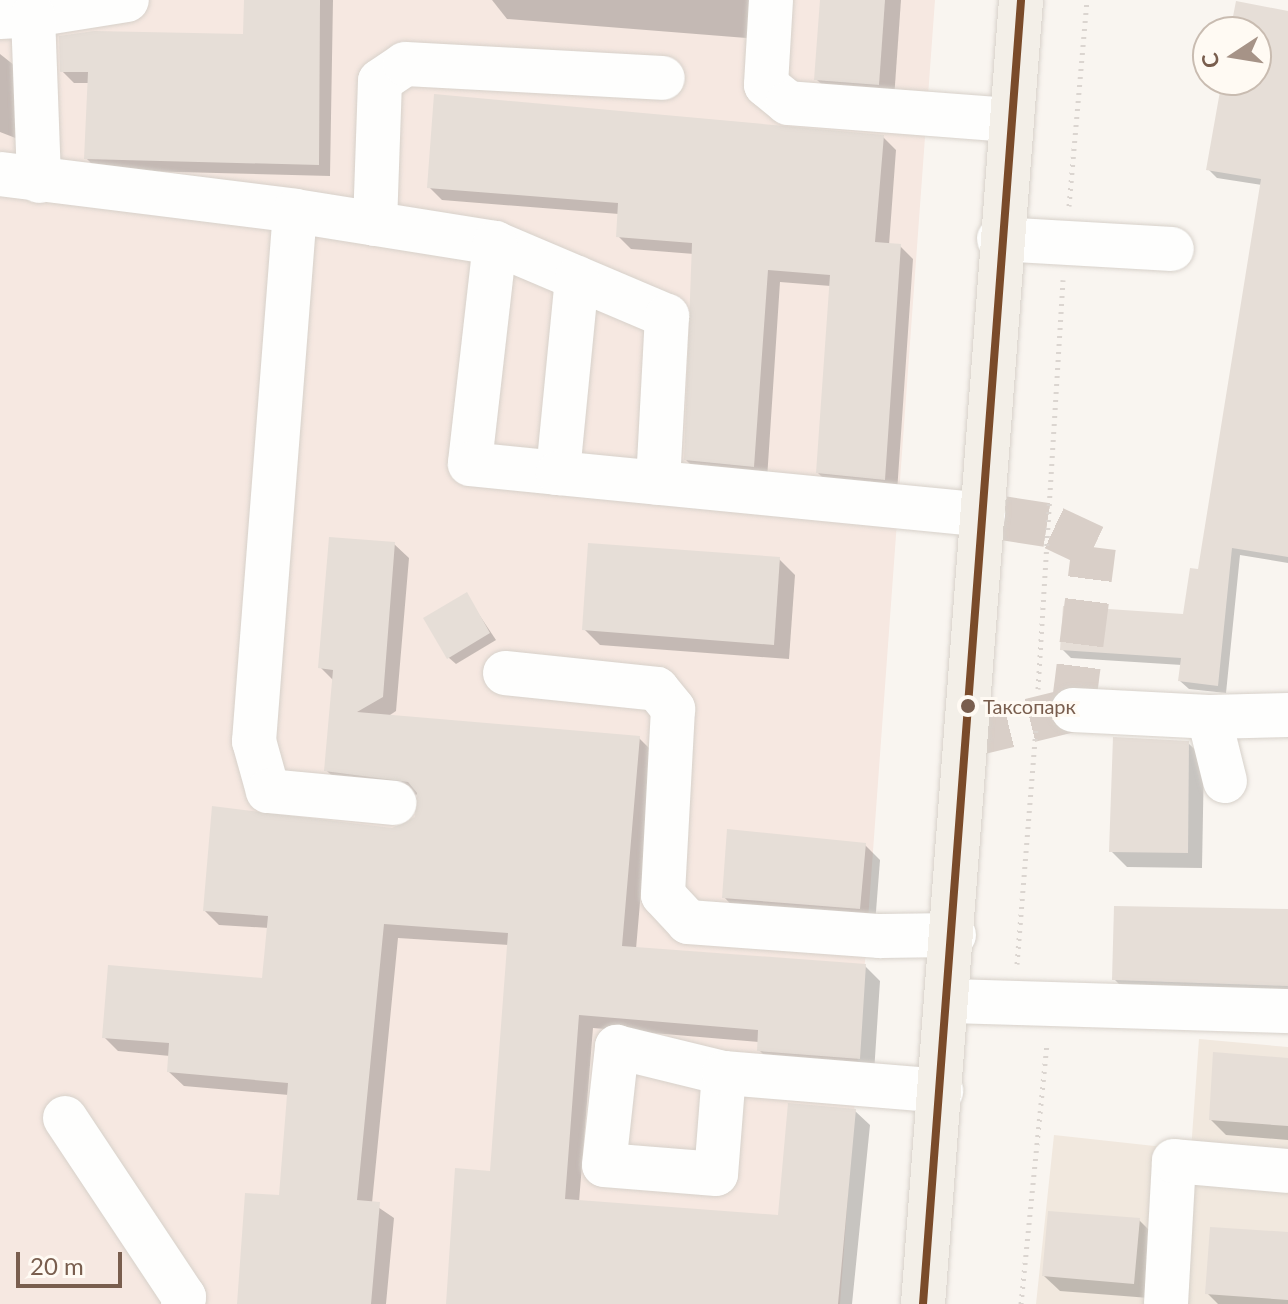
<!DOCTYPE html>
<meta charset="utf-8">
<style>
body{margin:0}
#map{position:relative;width:1288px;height:1304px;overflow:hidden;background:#f9f5f0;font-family:Lato,sans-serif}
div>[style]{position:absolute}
.residential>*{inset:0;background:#f1e8de}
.commercial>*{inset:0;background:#f6e8e1}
.shadow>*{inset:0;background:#0003}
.building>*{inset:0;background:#e6ded7}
.minor-tunnel>*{height:44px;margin-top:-22px;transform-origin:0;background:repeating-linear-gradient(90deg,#d9cfc8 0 44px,transparent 0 66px)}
.path>*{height:5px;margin-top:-2.5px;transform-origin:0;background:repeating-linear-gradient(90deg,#dbd5d0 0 2px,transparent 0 8px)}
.roads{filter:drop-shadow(0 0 2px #d7d1ca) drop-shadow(0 0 2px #d7d1ca)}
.minor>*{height:44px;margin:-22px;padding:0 22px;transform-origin:22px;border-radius:22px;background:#fefefd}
.major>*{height:44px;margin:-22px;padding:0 22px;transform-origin:22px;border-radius:22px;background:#f3efe8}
.bus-1>*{height:8px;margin:-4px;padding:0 4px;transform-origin:4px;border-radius:4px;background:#7a4b2a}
.dots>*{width:22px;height:22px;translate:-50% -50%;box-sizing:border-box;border:4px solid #fffaf3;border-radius:50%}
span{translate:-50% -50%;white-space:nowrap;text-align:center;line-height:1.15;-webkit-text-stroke:6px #fffaf3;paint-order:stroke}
.bus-label{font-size:20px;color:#795e4e}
.left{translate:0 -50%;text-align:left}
.north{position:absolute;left:1192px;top:16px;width:80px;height:80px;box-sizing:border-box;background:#fffaf3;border:2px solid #c9bcb1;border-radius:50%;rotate:258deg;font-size:22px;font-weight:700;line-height:32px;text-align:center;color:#795e4e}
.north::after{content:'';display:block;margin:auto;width:28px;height:36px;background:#a69387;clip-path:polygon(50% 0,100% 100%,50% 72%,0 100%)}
.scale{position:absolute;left:16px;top:1252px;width:106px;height:36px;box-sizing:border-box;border:4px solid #795e4e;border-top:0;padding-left:10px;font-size:24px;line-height:28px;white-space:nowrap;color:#795e4e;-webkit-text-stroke:6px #fffaf3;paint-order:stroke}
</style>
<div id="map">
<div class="residential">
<i style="clip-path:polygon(1199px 1039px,1288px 1047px,1288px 1304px,1036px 1304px,1054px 1135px,1191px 1150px)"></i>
</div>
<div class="commercial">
<i style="clip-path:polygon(0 0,935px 0,840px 1304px,0 1304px)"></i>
</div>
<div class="shadow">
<i style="clip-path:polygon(246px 0,333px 0,330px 176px,98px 170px,86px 158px,90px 83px,74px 83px,62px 71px,244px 36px)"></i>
<i style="clip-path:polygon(492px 0,762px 0,759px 39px,507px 19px)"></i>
<i style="clip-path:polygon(822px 0,901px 0,894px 99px,832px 94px,816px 79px)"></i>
<i style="clip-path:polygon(1288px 13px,1288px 563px,1240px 555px,1226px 693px,1189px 689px,1180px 681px,1182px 665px,1071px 658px,1062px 649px,1185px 617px,1200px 571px,1262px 185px,1217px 178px,1208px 169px,1224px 80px,1256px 80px,1256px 32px,1232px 32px)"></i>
<i style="clip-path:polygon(0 54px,24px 73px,18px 139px,0 132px)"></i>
<i style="clip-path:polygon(883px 137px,896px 150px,889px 245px,900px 246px,913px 259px,897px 492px,831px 486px,818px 473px,831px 286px,780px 282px,767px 479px,699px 473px,686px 460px,694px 254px,631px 249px,618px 236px,619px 214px,442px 200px,429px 187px)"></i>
<i style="clip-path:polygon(394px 544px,409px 558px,396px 711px,387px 717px,639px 738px,653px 752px,636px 949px,865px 966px,880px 981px,874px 1073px,773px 1064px,759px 1050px,759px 1042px,593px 1028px,579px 1202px,780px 1218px,855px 1111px,870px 1125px,852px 1304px,448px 1304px,492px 1173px,509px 945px,398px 938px,372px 1203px,394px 1218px,386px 1304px,239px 1304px,281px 1198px,289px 1095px,184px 1086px,169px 1072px,170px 1056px,118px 1051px,104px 1037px,264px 981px,269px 928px,219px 925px,205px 911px,417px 818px,419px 795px,341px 785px,326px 770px,334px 681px,321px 668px)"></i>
<i style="clip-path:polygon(779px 559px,795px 575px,789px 659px,600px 645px,584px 629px)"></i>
<i style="clip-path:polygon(466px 595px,496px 640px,456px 664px,448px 657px)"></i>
<i style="clip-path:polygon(1188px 743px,1204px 758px,1202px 868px,1127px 867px,1112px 852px)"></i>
<i style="clip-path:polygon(865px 845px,880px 860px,875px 924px,739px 913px,724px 897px)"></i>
<i style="clip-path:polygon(1288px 911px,1288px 994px,1123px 988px,1114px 979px)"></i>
<i style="clip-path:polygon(1288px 1060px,1288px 1140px,1226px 1135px,1211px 1120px)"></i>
<i style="clip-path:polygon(1139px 1220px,1154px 1235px,1149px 1298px,1060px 1291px,1044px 1276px)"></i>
<i style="clip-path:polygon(1288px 1234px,1288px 1304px,1218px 1304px,1207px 1293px)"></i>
</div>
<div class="building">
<i style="clip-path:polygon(244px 0,320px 0,319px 165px,84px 159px,88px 72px,60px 72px,59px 36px,94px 31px,243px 34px)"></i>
<i style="clip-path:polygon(820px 0,885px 0,879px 85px,814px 80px)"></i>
<i style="clip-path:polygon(1236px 1px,1288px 11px,1288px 557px,1232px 548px,1218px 686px,1178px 681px,1181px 658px,1060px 650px,1063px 606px,1183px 614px,1190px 568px,1198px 569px,1261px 179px,1206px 170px,1222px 80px,1256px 80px,1256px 32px,1230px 32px)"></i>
<i style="clip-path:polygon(434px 94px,884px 135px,875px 242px,901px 244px,885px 480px,816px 473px,830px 275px,768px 270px,754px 467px,684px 460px,692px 243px,616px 237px,618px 203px,427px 188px)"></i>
<i style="clip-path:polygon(329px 537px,395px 542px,383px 697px,357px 712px,640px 736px,622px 946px,866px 964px,860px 1059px,757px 1051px,758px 1030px,579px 1015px,565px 1199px,778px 1215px,788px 1103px,856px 1109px,838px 1304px,446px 1304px,455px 1168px,490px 1171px,508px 933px,384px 924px,357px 1200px,380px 1202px,371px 1304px,237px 1304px,245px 1193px,279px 1195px,288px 1083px,167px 1072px,169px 1043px,102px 1038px,108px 965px,262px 978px,268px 916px,203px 911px,212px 806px,392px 828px,415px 817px,417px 793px,408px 782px,324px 771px,333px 670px,318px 668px)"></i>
<i style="clip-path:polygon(588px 543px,780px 557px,774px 645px,582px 630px)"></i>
<i style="clip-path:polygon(467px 592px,490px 633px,447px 659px,423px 618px)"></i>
<i style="clip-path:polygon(1113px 737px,1189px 741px,1188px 853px,1109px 852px)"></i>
<i style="clip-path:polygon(727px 829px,866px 843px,860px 909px,722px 898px)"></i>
<i style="clip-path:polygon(1114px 906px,1288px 909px,1288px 986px,1112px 980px)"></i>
<i style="clip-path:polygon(1213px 1052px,1288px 1058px,1288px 1126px,1209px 1120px)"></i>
<i style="clip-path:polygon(1048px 1211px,1140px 1218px,1134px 1284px,1042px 1276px)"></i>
<i style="clip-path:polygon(1210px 1227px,1288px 1232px,1288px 1300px,1205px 1294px)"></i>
</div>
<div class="minor-tunnel">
<i style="left:966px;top:736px;width:110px;rotate:-13.7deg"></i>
<i style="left:1073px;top:710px;width:164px;rotate:-82.7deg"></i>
<i style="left:1094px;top:547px;width:52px;rotate:-154.9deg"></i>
<i style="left:1047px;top:525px;width:65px;rotate:-171.1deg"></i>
</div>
<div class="path">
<i style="left:1069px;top:206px;width:207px;rotate:-85deg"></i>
<i style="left:1038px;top:689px;width:410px;rotate:-86.5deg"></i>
<i style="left:1017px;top:964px;width:238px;rotate:-85.4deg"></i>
<i style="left:1021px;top:1304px;width:261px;rotate:-84.3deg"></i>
</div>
<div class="roads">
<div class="minor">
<i style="left:771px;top:0;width:85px;rotate:93.4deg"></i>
<i style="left:766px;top:85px;width:28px;rotate:39deg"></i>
<i style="left:788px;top:103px;width:223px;rotate:4.4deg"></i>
<i style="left:33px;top:15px;width:95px;rotate:-9.1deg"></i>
<i style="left:0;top:17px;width:33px;rotate:-3deg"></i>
<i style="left:33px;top:15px;width:166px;rotate:87.9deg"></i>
<i style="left:0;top:174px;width:297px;rotate:7.1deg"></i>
<i style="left:295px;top:211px;width:203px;rotate:9.1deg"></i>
<i style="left:495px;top:243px;width:187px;rotate:23deg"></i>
<i style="left:667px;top:316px;width:167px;rotate:93.1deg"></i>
<i style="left:295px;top:211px;width:532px;rotate:94.42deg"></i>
<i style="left:254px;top:741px;width:52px;rotate:74.4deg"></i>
<i style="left:268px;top:791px;width:127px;rotate:5.4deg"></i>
<i style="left:375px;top:224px;width:143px;rotate:-88deg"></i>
<i style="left:380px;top:81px;width:30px;rotate:-34deg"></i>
<i style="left:405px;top:64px;width:258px;rotate:3.1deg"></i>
<i style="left:999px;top:239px;width:173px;rotate:3.3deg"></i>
<i style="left:495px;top:243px;width:222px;rotate:96.5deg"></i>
<i style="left:470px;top:464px;width:88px;rotate:5.8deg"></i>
<i style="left:577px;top:278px;width:196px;rotate:95.6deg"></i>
<i style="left:558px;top:473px;width:427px;rotate:5.6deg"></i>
<i style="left:505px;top:673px;width:153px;rotate:6deg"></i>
<i style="left:657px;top:689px;width:26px;rotate:51deg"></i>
<i style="left:673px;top:709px;width:186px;rotate:93.1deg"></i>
<i style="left:663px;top:895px;width:37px;rotate:47deg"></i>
<i style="left:688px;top:922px;width:193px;rotate:4.2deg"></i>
<i style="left:880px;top:936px;width:74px;rotate:-0.8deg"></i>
<i style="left:1073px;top:710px;width:136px;rotate:2.9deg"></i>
<i style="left:1209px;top:717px;width:79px;rotate:-1.5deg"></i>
<i style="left:1209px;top:717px;width:66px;rotate:76deg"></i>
<i style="left:948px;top:1001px;width:340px;rotate:1.7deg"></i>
<i style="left:724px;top:1073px;width:101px;rotate:94.5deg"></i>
<i style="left:716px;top:1174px;width:112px;rotate:-175.4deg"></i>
<i style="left:604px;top:1165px;width:119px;rotate:-83.7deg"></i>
<i style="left:617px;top:1047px;width:110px;rotate:13.7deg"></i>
<i style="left:724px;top:1073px;width:218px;rotate:4.7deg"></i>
<i style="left:65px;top:1118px;width:215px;rotate:56.4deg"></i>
<i style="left:184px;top:1297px;width:7px;rotate:98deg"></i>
<i style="left:1166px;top:1304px;width:143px;rotate:-86.8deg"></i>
<i style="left:1174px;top:1161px;width:114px;rotate:5deg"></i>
</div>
<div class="major">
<i style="left:923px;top:1304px;width:1308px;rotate:-85.7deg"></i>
</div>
</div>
<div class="bus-1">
<i style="left:923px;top:1304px;width:1308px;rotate:-85.7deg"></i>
</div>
<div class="dots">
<i style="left:968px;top:706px;background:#795e4e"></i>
</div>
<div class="bus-label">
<span class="left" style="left:983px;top:706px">Таксопарк</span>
</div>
<div class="north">С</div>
<div class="scale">20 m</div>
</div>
